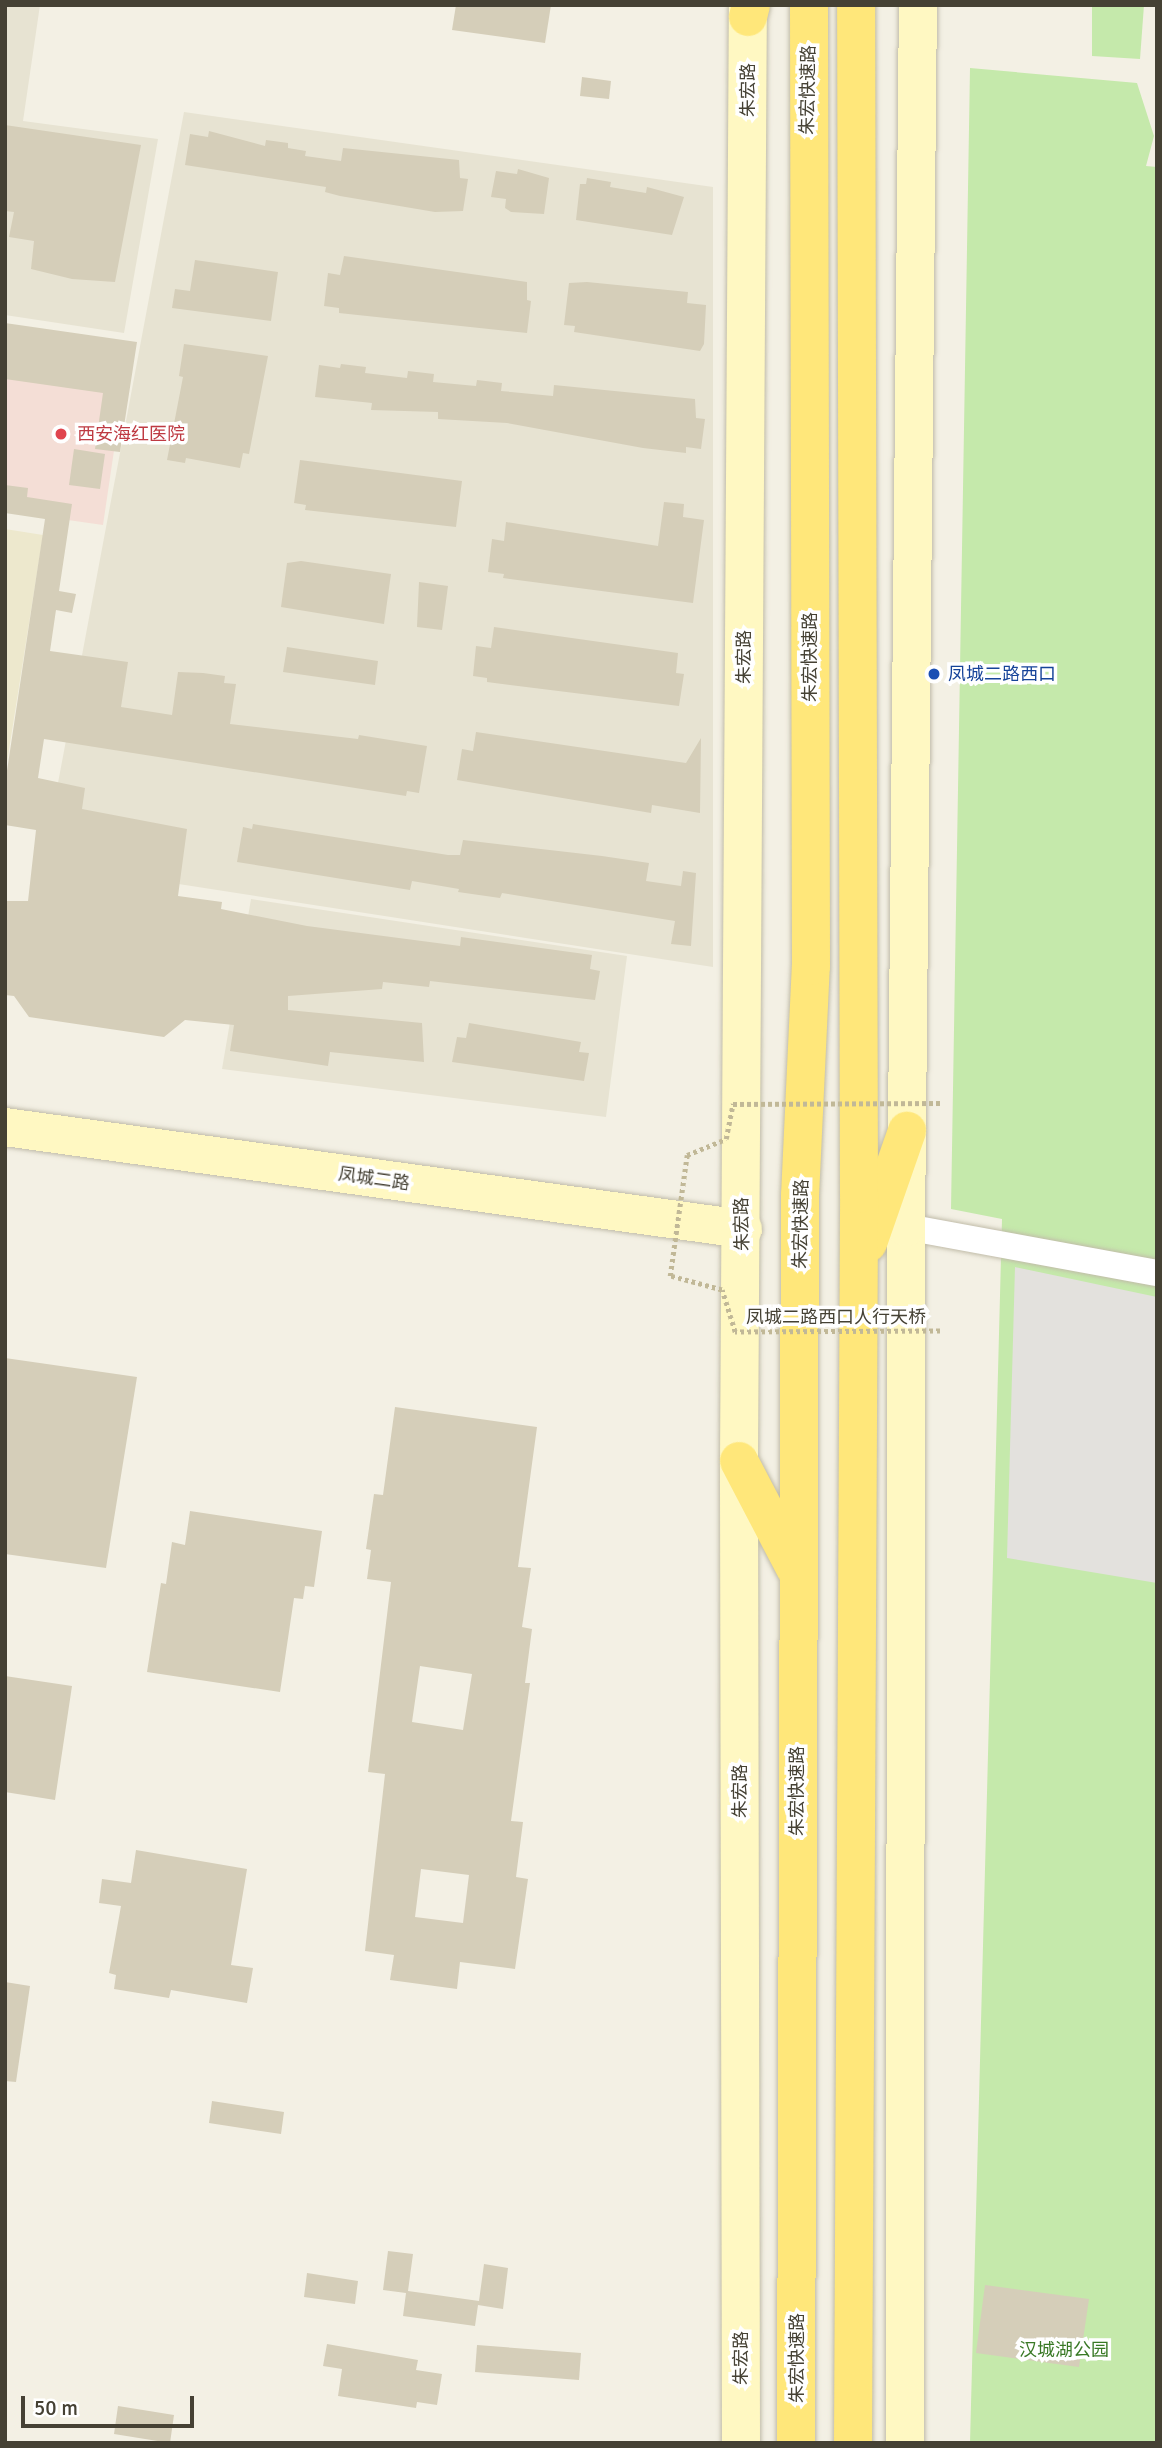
<!DOCTYPE html>
<meta charset="utf-8">
<style>
body{margin:0}
#map{position:relative;width:1162px;height:2448px;overflow:hidden;background:#f3f0e4;font-family:Signika,"Noto Sans SC",sans-serif}
div>[style]{position:absolute}
.residential>*{inset:0;background:#e7e3d2}
.education>*{inset:0;background:#ede8cd}
.medical>*{inset:0;background:#f4ded6}
.green>*{inset:0;background:#c5e9ab}
.parking>*{inset:0;background:#e3e1dd}
.building>*{inset:0;background:#d5ceb9}
.roads{filter:drop-shadow(0 0 2px #c1bca9) drop-shadow(0 0 2px #c1bca9)}
.minor>*{height:26px;margin:-13px;padding:0 13px;transform-origin:13px;border-radius:13px;background:#fff}
.secondary>*{height:38px;margin:-19px;padding:0 19px;transform-origin:19px;border-radius:19px;background:#fff8c2}
.trunk>*{height:38px;margin:-19px;padding:0 19px;transform-origin:19px;border-radius:19px;background:#ffe77a}
.path-bridge>*{height:4.5px;margin-top:-2.25px;transform-origin:0;background:repeating-linear-gradient(90deg,#c1b897 0 3.5px,transparent 0 7px)}
.dots>*{width:19px;height:19px;translate:-50% -50%;box-sizing:border-box;border:4px solid #fff;border-radius:50%}
span{translate:-50% -50%;white-space:nowrap;text-align:center;line-height:1.15;-webkit-text-stroke:7px #fff;paint-order:stroke}
.street-label{font-size:18px;color:#454134}
.health-label{font-size:18px;color:#be3a42}
.left{translate:0 -50%;text-align:left}
.transit-label{font-size:18px;color:#164399}
.park-label{font-size:18px;color:#397925}
.frame{position:absolute;inset:0;border:7px solid #454134;pointer-events:none}
.scale{position:absolute;left:21px;top:2396px;width:173px;height:32px;box-sizing:border-box;border:4px solid #454134;border-top:0;padding-left:9px;font-size:21px;line-height:24px;white-space:nowrap;color:#454134;-webkit-text-stroke:5px #fff;paint-order:stroke}
</style>
<div id="map">
<div class="residential">
<i style="clip-path:polygon(5px 5px,40px 5px,23px 121px,158px 139px,124px 333px,5px 315px)"></i>
<i style="clip-path:polygon(184px 112px,713px 187px,713px 967px,43px 863px)"></i>
<i style="clip-path:polygon(251px 899px,627px 956px,606px 1117px,222px 1069px)"></i>
</div>
<div class="education">
<i style="clip-path:polygon(5px 529px,43px 535px,5px 775px)"></i>
</div>
<div class="medical">
<i style="clip-path:polygon(5px 339px,128px 356px,103px 525px,5px 511px)"></i>
</div>
<div class="green">
<i style="clip-path:polygon(1092px 5px,1144px 5px,1140px 59px,1092px 56px)"></i>
<i style="clip-path:polygon(970px 68px,1137px 83px,1154px 136px,1146px 166px,1157px 167px,1157px 2443px,970px 2443px,1002px 1219px,951px 1209px)"></i>
</div>
<div class="parking">
<i style="clip-path:polygon(1015px 1267px,1157px 1297px,1157px 1583px,1007px 1558px)"></i>
</div>
<div class="building">
<i style="clip-path:polygon(456px 5px,551px 5px,545px 43px,452px 30px)"></i>
<i style="clip-path:polygon(582px 77px,611px 81px,609px 99px,580px 96px)"></i>
<i style="clip-path:polygon(5px 125px,141px 145px,115px 282px,72px 279px,31px 269px,34px 241px,9px 237px,14px 212px,5px 211px)"></i>
<i style="clip-path:polygon(209px 131px,265px 146px,266px 140px,288px 143px,288px 148px,306px 151px,305px 156px,341px 161px,343px 148px,459px 160px,460px 178px,468px 179px,463px 211px,435px 212px,340px 196px,325px 192px,326px 187px,185px 165px,190px 134px,208px 137px)"></i>
<i style="clip-path:polygon(518px 169px,549px 178px,544px 214px,511px 212px,505px 208px,506px 199px,491px 197px,496px 171px,517px 174px)"></i>
<i style="clip-path:polygon(587px 178px,611px 182px,610px 187px,646px 193px,647px 187px,684px 197px,672px 235px,576px 220px,580px 184px,586px 184px)"></i>
<i style="clip-path:polygon(344px 256px,527px 282px,527px 300px,531px 301px,527px 333px,339px 313px,339px 308px,324px 306px,328px 273px,340px 275px)"></i>
<i style="clip-path:polygon(195px 260px,278px 272px,271px 321px,172px 308px,175px 289px,190px 291px)"></i>
<i style="clip-path:polygon(587px 282px,688px 292px,687px 303px,706px 305px,704px 344px,700px 351px,574px 332px,575px 326px,564px 325px,569px 283px)"></i>
<i style="clip-path:polygon(5px 323px,137px 342px,120px 452px,95px 449px,103px 393px,5px 379px)"></i>
<i style="clip-path:polygon(184px 344px,268px 356px,249px 454px,243px 453px,240px 468px,186px 458px,185px 463px,167px 460px,183px 377px,179px 376px)"></i>
<i style="clip-path:polygon(341px 364px,366px 367px,365px 373px,407px 378px,408px 371px,434px 374px,433px 382px,476px 386px,477px 380px,502px 383px,501px 391px,553px 396px,554px 385px,695px 399px,696px 418px,705px 419px,701px 449px,686px 447px,686px 453px,643px 448px,507px 423px,438px 419px,438px 412px,371px 410px,372px 403px,315px 397px,319px 365px,340px 368px)"></i>
<i style="clip-path:polygon(74px 449px,105px 454px,100px 489px,69px 485px)"></i>
<i style="clip-path:polygon(300px 460px,462px 481px,456px 527px,305px 510px,306px 505px,294px 503px)"></i>
<i style="clip-path:polygon(5px 485px,28px 488px,27px 497px,72px 504px,59px 591px,76px 594px,72px 613px,56px 610px,50px 651px,128px 662px,121px 707px,172px 715px,178px 672px,203px 673px,225px 676px,224px 683px,236px 684px,230px 724px,358px 739px,359px 735px,427px 746px,419px 793px,407px 791px,406px 796px,44px 739px,38px 778px,85px 788px,82px 809px,187px 829px,178px 896px,222px 902px,221px 909px,307px 926px,460px 946px,461px 937px,592px 955px,590px 969px,600px 971px,595px 1000px,430px 981px,429px 987px,383px 982px,382px 989px,288px 996px,288px 1010px,422px 1023px,424px 1062px,330px 1052px,328px 1066px,230px 1051px,234px 1025px,185px 1020px,164px 1037px,29px 1017px,14px 996px,5px 995px,5px 901px,28px 901px,36px 830px,5px 825px,5px 784px,45px 519px,5px 513px)"></i>
<i style="clip-path:polygon(664px 502px,684px 504px,683px 517px,704px 520px,693px 603px,503px 578px,504px 574px,488px 572px,492px 539px,504px 541px,506px 522px,658px 546px)"></i>
<i style="clip-path:polygon(301px 561px,391px 574px,384px 624px,281px 607px,287px 563px)"></i>
<i style="clip-path:polygon(419px 582px,448px 586px,442px 630px,417px 627px)"></i>
<i style="clip-path:polygon(494px 627px,678px 653px,676px 673px,684px 674px,679px 706px,487px 682px,487px 678px,473px 676px,476px 646px,491px 648px)"></i>
<i style="clip-path:polygon(287px 647px,378px 661px,375px 685px,283px 672px)"></i>
<i style="clip-path:polygon(476px 732px,686px 763px,701px 738px,700px 813px,652px 805px,651px 813px,457px 780px,462px 749px,473px 751px)"></i>
<i style="clip-path:polygon(253px 824px,448px 855px,460px 855px,463px 840px,602px 856px,649px 863px,646px 881px,681px 886px,683px 871px,696px 873px,691px 946px,671px 944px,675px 921px,502px 893px,500px 898px,458px 892px,459px 889px,412px 881px,410px 890px,237px 862px,243px 827px,252px 829px)"></i>
<i style="clip-path:polygon(469px 1023px,581px 1042px,579px 1052px,589px 1053px,584px 1081px,452px 1062px,457px 1037px,466px 1038px)"></i>
<i style="clip-path:polygon(5px 1358px,137px 1377px,106px 1568px,5px 1554px)"></i>
<i style="clip-path:polygon(evenodd,395px 1407px,537px 1427px,518px 1567px,531px 1568px,522px 1627px,532px 1629px,525px 1683px,530px 1683px,511px 1821px,523px 1822px,516px 1877px,528px 1879px,515px 1969px,460px 1962px,457px 1989px,390px 1980px,394px 1955px,365px 1951px,385px 1774px,368px 1772px,391px 1582px,367px 1579px,371px 1550px,366px 1549px,374px 1494px,383px 1495px,395px 1407px,420px 1666px,472px 1674px,463px 1730px,412px 1722px,420px 1666px,395px 1407px,421px 1869px,469px 1875px,463px 1923px,415px 1917px,421px 1869px)"></i>
<i style="clip-path:polygon(190px 1511px,322px 1531px,314px 1587px,305px 1586px,303px 1599px,294px 1598px,280px 1692px,147px 1672px,161px 1583px,166px 1584px,172px 1542px,185px 1545px)"></i>
<i style="clip-path:polygon(5px 1676px,72px 1686px,55px 1800px,5px 1792px)"></i>
<i style="clip-path:polygon(136px 1850px,247px 1869px,231px 1965px,253px 1968px,247px 2003px,171px 1990px,169px 1998px,114px 1989px,116px 1975px,109px 1973px,121px 1906px,99px 1903px,102px 1879px,131px 1883px)"></i>
<i style="clip-path:polygon(5px 1982px,30px 1986px,16px 2082px,5px 2081px)"></i>
<i style="clip-path:polygon(212px 2101px,284px 2112px,281px 2134px,209px 2123px)"></i>
<i style="clip-path:polygon(388px 2251px,413px 2254px,408px 2291px,479px 2301px,484px 2264px,508px 2268px,503px 2309px,478px 2305px,475px 2326px,403px 2316px,406px 2293px,383px 2290px)"></i>
<i style="clip-path:polygon(307px 2273px,358px 2281px,355px 2304px,304px 2297px)"></i>
<i style="clip-path:polygon(985px 2285px,1089px 2299px,1079px 2367px,976px 2353px)"></i>
<i style="clip-path:polygon(327px 2344px,418px 2360px,416px 2370px,442px 2374px,437px 2405px,417px 2402px,416px 2408px,338px 2396px,342px 2369px,323px 2366px)"></i>
<i style="clip-path:polygon(477px 2345px,581px 2353px,579px 2380px,475px 2372px)"></i>
<i style="clip-path:polygon(118px 2406px,174px 2415px,170px 2443px,114px 2434px)"></i>
</div>
<div class="roads">
<div class="minor">
<i style="left:906px;top:1227px;width:255px;rotate:10.4deg"></i>
</div>
<div class="secondary">
<i style="left:5px;top:1127px;width:745px;rotate:7.87deg"></i>
<i style="left:741px;top:2443px;width:982px;rotate:-90.12deg"></i>
<i style="left:739px;top:1461px;width:1456px;rotate:-89.65deg"></i>
<i style="left:905px;top:2443px;width:1216px;rotate:-89.95deg"></i>
<i style="left:906px;top:1227px;width:1222px;rotate:-89.44deg"></i>
</div>
<div class="trunk">
<i style="left:748px;top:17px;width:12px;rotate:-76deg"></i>
<i style="left:868px;top:1243px;width:119px;rotate:-70.8deg"></i>
<i style="left:739px;top:1461px;width:121px;rotate:62.4deg"></i>
<i style="left:796px;top:2443px;width:1247px;rotate:-89.82deg"></i>
<i style="left:800px;top:1196px;width:230px;rotate:-87.3deg"></i>
<i style="left:811px;top:966px;width:961px;rotate:-90.12deg"></i>
<i style="left:853px;top:2443px;width:1249px;rotate:-89.72deg"></i>
<i style="left:859px;top:1194px;width:1189px;rotate:-90.14deg"></i>
</div>
</div>
<div class="path-bridge">
<i style="left:940px;top:1331px;width:205px;rotate:179.7deg"></i>
<i style="left:735px;top:1332px;width:44px;rotate:-107.2deg"></i>
<i style="left:722px;top:1290px;width:54px;rotate:-164.9deg"></i>
<i style="left:670px;top:1276px;width:122px;rotate:-82deg"></i>
<i style="left:687px;top:1155px;width:42px;rotate:-22.3deg"></i>
<i style="left:726px;top:1139px;width:36px;rotate:-79deg"></i>
<i style="left:733px;top:1104px;width:210px;rotate:-0.3deg"></i>
</div>
<div class="dots">
<i style="left:61px;top:434px;background:#e0444e"></i>
<i style="left:934px;top:674px;background:#1a4fb4"></i>
</div>
<div class="street-label">
<span style="left:748px;top:90px;rotate:-90deg">朱宏路</span>
<span style="left:808px;top:90px;rotate:-89deg">朱宏快速路</span>
<span style="left:744px;top:657px;rotate:-90deg">朱宏路</span>
<span style="left:810px;top:657px;rotate:-90deg">朱宏快速路</span>
<span style="left:374px;top:1179px;rotate:8deg">凤城二路</span>
<span style="left:742px;top:1224px;rotate:-91deg">朱宏路</span>
<span style="left:801px;top:1224px;rotate:-89deg">朱宏快速路</span>
<span style="left:836px;top:1317px">凤城二路西口人行天桥</span>
<span style="left:740px;top:1791px;rotate:-90deg">朱宏路</span>
<span style="left:797px;top:1791px;rotate:-90deg">朱宏快速路</span>
<span style="left:741px;top:2358px;rotate:-90deg">朱宏路</span>
<span style="left:797px;top:2358px;rotate:-90deg">朱宏快速路</span>
</div>
<div class="health-label">
<span class="left" style="left:77px;top:434px">西安海红医院</span>
</div>
<div class="transit-label">
<span class="left" style="left:948px;top:674px">凤城二路西口</span>
</div>
<div class="park-label">
<span style="left:1064px;top:2350px">汉城湖公园</span>
</div>
<div class="frame"></div>
<div class="scale">50 m</div>
</div>
